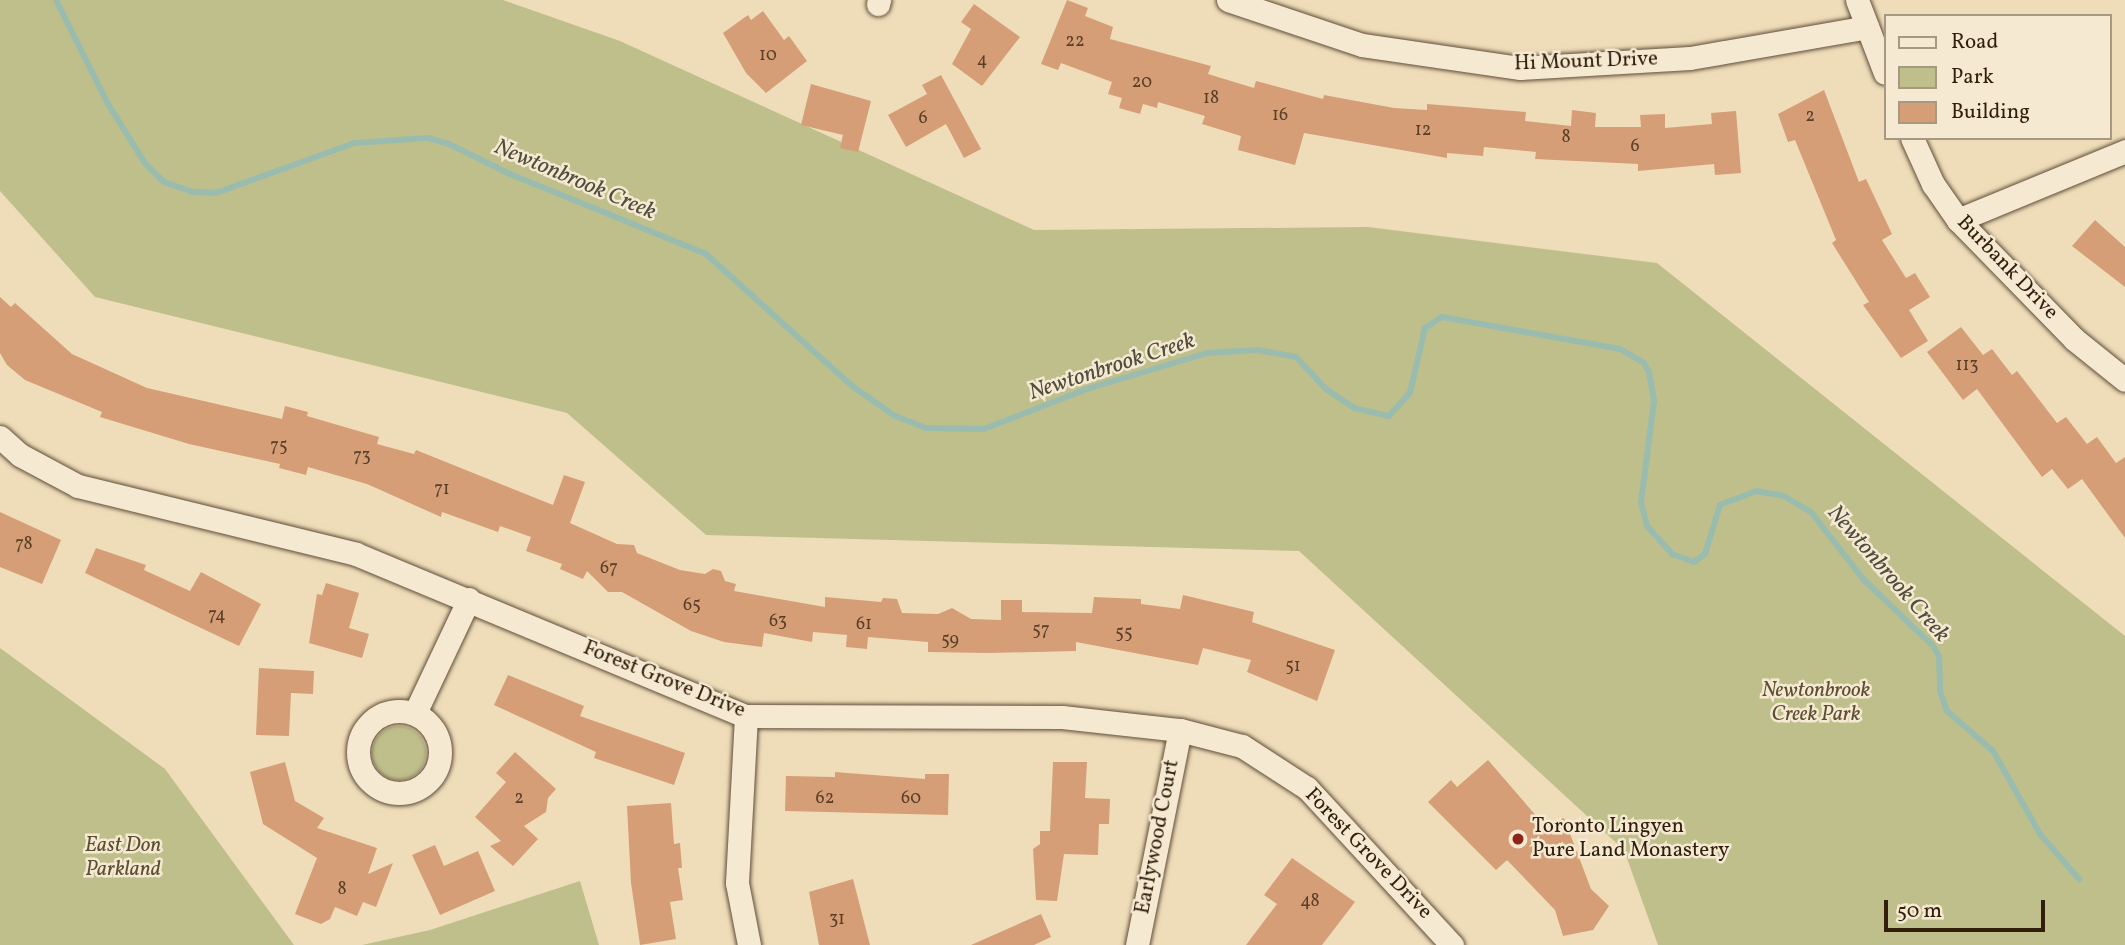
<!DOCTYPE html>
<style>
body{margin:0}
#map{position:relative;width:2125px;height:945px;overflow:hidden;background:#efddba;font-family:Vollkorn,serif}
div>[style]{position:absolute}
.green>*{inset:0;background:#bfbf8c}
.round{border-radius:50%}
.stream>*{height:6px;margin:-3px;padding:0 3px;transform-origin:3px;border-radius:3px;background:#9abcae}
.building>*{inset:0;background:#d59e77}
.roads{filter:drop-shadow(0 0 2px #604e38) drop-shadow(0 0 2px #604e38)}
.minor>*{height:23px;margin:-11.5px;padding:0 11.5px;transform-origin:11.5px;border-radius:11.5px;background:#f5e9d2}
.minor>.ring{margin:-11.5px;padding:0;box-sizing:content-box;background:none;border:23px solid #f5e9d2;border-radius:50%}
.dots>*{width:19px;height:19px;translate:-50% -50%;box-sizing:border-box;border:4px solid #f5e9d2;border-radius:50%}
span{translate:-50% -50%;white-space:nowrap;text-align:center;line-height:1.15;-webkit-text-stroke:5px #f5e9d2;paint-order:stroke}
.number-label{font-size:18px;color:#5a3e27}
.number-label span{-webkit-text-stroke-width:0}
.street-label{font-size:21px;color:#311e0c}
.park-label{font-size:21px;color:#5c4e32;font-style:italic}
.poi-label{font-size:21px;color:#311e0c}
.left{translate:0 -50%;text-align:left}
.water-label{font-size:23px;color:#504d3d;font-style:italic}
.legend{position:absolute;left:1884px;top:14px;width:228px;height:126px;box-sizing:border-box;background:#f5e9d2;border:2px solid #a79883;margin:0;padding:9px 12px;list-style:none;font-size:21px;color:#311e0c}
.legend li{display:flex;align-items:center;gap:14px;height:35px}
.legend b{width:35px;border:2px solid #a79883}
.scale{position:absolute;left:1884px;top:900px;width:161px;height:32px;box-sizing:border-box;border:4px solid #311e0c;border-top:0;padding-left:9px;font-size:21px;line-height:24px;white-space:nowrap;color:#311e0c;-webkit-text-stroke:5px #f5e9d2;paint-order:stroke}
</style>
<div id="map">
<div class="green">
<i style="clip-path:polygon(0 0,503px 0,620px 41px,1034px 230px,1368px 227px,1657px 263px,2125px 636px,2125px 945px,1658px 945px,1624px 850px,1299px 551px,706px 535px,567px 413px,95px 297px,0 191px)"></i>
<i style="clip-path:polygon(0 648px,165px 769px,294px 945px,0 945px)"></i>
<i class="round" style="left:372px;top:726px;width:54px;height:54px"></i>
<i style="clip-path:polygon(580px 881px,599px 945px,362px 945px,430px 930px)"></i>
</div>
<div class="stream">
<i style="left:56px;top:0;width:116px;rotate:63.4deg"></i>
<i style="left:108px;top:104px;width:70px;rotate:57.9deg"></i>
<i style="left:145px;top:163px;width:27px;rotate:45deg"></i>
<i style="left:164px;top:182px;width:31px;rotate:19deg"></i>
<i style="left:193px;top:192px;width:23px;rotate:2deg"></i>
<i style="left:216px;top:193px;width:147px;rotate:-19.9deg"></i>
<i style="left:354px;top:143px;width:74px;rotate:-3.9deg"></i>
<i style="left:428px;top:138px;width:22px;rotate:16deg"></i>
<i style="left:449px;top:144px;width:68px;rotate:26.2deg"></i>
<i style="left:510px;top:174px;width:212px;rotate:22.2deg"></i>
<i style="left:706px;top:254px;width:197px;rotate:42.1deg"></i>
<i style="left:852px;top:386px;width:52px;rotate:34.9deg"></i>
<i style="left:895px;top:416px;width:34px;rotate:21deg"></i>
<i style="left:927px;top:428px;width:57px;rotate:1deg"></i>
<i style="left:984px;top:429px;width:110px;rotate:-21.2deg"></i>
<i style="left:1087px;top:389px;width:125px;rotate:-16.7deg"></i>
<i style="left:1207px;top:353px;width:50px;rotate:-3.4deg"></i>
<i style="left:1257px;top:350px;width:40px;rotate:10deg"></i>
<i style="left:1296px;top:357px;width:44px;rotate:46.8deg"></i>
<i style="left:1326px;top:389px;width:34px;rotate:34deg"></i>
<i style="left:1354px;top:408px;width:36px;rotate:13deg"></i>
<i style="left:1389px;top:416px;width:31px;rotate:-48deg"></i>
<i style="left:1410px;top:393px;width:67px;rotate:-77deg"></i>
<i style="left:1425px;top:328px;width:20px;rotate:-33deg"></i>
<i style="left:1442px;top:317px;width:181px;rotate:10.2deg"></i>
<i style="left:1620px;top:349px;width:28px;rotate:30deg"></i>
<i style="left:1644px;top:363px;width:10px;rotate:61deg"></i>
<i style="left:1649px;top:372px;width:29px;rotate:80deg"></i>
<i style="left:1654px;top:401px;width:102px;rotate:97.3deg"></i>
<i style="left:1641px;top:502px;width:25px;rotate:76deg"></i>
<i style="left:1647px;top:526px;width:38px;rotate:48deg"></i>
<i style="left:1672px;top:554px;width:23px;rotate:20deg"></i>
<i style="left:1694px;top:562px;width:14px;rotate:-36deg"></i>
<i style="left:1705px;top:554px;width:51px;rotate:-73deg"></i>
<i style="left:1720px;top:505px;width:39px;rotate:-21deg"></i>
<i style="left:1756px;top:491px;width:28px;rotate:10deg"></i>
<i style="left:1784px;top:496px;width:31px;rotate:31deg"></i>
<i style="left:1811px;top:512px;width:86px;rotate:52.1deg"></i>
<i style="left:1864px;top:580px;width:95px;rotate:43.7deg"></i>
<i style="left:1933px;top:646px;width:12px;rotate:59deg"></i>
<i style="left:1939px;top:656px;width:35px;rotate:88deg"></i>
<i style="left:1940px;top:691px;width:21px;rotate:71deg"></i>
<i style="left:1947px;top:711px;width:61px;rotate:41deg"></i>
<i style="left:1993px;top:751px;width:95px;rotate:60.5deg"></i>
<i style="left:2040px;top:834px;width:60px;rotate:49.1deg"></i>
</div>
<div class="building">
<i style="clip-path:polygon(1067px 0,1088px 8px,1085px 16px,1113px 27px,1110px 39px,1211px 66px,1208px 74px,1254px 88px,1256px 81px,1323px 99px,1324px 95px,1394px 108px,1427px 110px,1427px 104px,1526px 112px,1525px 121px,1571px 126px,1572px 110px,1596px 113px,1595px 127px,1641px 127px,1640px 115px,1665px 114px,1665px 128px,1712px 124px,1711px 113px,1736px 111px,1741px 173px,1715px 175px,1714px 164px,1638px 171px,1638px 164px,1535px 159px,1536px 152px,1484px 147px,1483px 156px,1447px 153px,1447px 158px,1304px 133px,1295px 165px,1238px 150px,1241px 136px,1202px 124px,1205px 116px,1158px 102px,1157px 108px,1143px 104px,1140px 114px,1119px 108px,1122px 98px,1108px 94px,1112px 82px,1061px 63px,1058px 70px,1041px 64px)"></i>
<i style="clip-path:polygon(974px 4px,1020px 37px,982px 86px,952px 64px,971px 29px,961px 22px)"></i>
<i style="clip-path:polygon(763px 11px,784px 40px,789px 36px,807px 61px,766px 93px,746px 73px,723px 33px,748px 15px,751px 20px)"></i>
<i style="clip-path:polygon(941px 75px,981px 149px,964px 158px,946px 124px,906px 147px,888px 115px,927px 94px,922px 85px)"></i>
<i style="clip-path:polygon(811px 84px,871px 101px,858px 152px,840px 148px,843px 135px,801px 125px)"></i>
<i style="clip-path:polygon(1824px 90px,1859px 182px,1866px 179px,1892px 234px,1882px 240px,1906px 278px,1915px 273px,1930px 297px,1909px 310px,1928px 341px,1901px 358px,1863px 305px,1869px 302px,1832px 243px,1836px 240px,1795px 140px,1788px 142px,1778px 114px)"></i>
<i style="clip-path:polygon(2095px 220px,2125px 247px,2125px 287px,2072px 246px)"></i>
<i style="clip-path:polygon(0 297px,11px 307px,15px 303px,72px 354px,147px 388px,282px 419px,285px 406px,308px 412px,307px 416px,379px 437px,377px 444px,414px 454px,416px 450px,553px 505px,564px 475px,585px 482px,570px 523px,617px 544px,634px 545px,637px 553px,680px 570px,705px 574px,713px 569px,721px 571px,725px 581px,736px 584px,734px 591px,825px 607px,825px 597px,881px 602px,883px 598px,897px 599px,902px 613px,938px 614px,952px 608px,971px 619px,1001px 620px,1001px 600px,1022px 600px,1022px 612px,1092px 613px,1094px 597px,1141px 599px,1141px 604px,1180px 609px,1183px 595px,1254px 612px,1252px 622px,1335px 650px,1317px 701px,1247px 672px,1251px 660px,1203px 648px,1198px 665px,1076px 642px,1076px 651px,989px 653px,928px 652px,928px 642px,868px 637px,867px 649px,846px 647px,847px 635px,813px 632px,812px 642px,764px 633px,762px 647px,724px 642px,691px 631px,622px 592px,608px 592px,587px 571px,583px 579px,560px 569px,562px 564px,526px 551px,531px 537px,500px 526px,498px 532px,442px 512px,441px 517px,367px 484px,308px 467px,306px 475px,279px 468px,280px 464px,189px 444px,100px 417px,102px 412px,25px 380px,7px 365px,0 353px)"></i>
<i style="clip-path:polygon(1961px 327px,1983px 355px,1992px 349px,2012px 375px,2017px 371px,2057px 423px,2066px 417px,2087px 444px,2097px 437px,2116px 463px,2125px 457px,2125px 538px,2082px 479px,2068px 489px,2052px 469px,2042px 477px,1977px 389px,1963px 400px,1927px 352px)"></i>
<i style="clip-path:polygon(0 512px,61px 540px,42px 584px,0 567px)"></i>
<i style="clip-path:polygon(96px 548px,146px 565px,144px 570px,190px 591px,201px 572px,261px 604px,239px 646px,85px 573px)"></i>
<i style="clip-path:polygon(326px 583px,359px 593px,349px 628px,369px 634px,362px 658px,309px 643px,317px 594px,322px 595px)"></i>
<i style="clip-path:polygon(259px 668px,314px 671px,313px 694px,291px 693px,289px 736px,256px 735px)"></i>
<i style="clip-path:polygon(508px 675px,584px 706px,580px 716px,685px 753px,674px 785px,594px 758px,596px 752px,494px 705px)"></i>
<i style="clip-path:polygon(515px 752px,556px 789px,548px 798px,546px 812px,524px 826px,538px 839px,513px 866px,490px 846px,501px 841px,475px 817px,506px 782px,496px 773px)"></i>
<i style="clip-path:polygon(1488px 760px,1544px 825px,1564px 818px,1591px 889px,1609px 906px,1593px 930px,1563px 936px,1555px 910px,1507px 860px,1496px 870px,1428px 802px,1451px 780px,1457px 787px)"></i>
<i style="clip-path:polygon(285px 762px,295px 801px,324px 818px,317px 828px,377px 848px,368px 874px,393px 863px,376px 907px,363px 902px,357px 916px,335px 907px,330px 919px,321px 924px,295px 914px,317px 858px,263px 824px,250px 772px)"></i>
<i style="clip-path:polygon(1053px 762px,1087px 762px,1085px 798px,1110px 799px,1109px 824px,1099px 824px,1098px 855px,1064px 854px,1057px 901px,1036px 900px,1033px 849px,1040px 844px,1040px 831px,1050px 831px)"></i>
<i style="clip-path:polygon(835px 772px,925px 779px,925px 774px,949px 774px,948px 815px,785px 811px,786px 776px,835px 777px)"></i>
<i style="clip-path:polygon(671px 803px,674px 844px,680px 843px,682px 868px,678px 868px,683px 900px,670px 902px,676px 939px,640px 945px,631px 883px,627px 806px)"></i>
<i style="clip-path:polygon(435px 845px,444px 866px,478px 851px,495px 891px,440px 915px,412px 855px)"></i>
<i style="clip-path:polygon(1292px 858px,1355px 902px,1322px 945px,1246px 945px,1277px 904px,1264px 895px)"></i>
<i style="clip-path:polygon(853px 879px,870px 945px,819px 945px,809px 892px)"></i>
<i style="clip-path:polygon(1041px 914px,1051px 937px,1034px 945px,971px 945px)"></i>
</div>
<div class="roads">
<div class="minor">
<i style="left:1228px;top:0;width:141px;rotate:18.6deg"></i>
<i style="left:1362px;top:45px;width:160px;rotate:8.3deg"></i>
<i style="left:1520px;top:68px;width:170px;rotate:-3.4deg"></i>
<i style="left:1690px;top:58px;width:180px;rotate:-9.9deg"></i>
<i style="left:1857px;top:0;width:78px;rotate:69deg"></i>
<i style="left:878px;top:4px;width:4px;rotate:-76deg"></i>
<i style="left:1912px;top:138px;width:51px;rotate:65.5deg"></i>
<i style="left:1933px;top:184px;width:44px;rotate:55.2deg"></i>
<i style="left:1958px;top:220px;width:166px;rotate:45.7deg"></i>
<i style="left:2074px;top:339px;width:65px;rotate:38.8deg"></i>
<i style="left:1958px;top:220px;width:181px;rotate:-22.4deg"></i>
<i style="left:0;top:437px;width:27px;rotate:42deg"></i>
<i style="left:20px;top:455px;width:66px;rotate:28.1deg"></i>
<i style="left:78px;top:486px;width:286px;rotate:13.7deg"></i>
<i style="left:356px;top:554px;width:422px;rotate:22.6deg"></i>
<i style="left:746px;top:716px;width:316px;rotate:0.2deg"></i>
<i style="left:1062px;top:717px;width:119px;rotate:6.3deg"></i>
<i style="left:1180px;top:730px;width:64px;rotate:14.5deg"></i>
<i style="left:1242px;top:746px;width:77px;rotate:32.9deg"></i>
<i style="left:1307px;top:788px;width:214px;rotate:47.3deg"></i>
<i class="ring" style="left:358px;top:711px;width:59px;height:59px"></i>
<i style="left:415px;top:713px;width:126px;rotate:-64.7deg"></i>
<i style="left:746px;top:716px;width:167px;rotate:93.1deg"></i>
<i style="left:737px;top:883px;width:63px;rotate:79deg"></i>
<i style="left:1137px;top:945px;width:219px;rotate:-78.7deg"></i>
</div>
</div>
<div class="dots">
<i style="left:1518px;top:839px;background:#8f2418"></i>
</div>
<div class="number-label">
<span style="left:1075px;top:42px">22</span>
<span style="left:768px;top:56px">10</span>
<span style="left:982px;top:61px">4</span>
<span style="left:1142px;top:83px">20</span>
<span style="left:1211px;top:99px">18</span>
<span style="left:1280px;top:116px">16</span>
<span style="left:1810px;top:117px">2</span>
<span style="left:923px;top:119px">6</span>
<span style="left:1423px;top:131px">12</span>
<span style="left:1566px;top:138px">8</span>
<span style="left:1635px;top:147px">6</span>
<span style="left:1967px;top:366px">113</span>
<span style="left:279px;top:447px">75</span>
<span style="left:362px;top:457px">73</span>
<span style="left:442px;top:490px">71</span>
<span style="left:24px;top:545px">78</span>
<span style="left:609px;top:569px">67</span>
<span style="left:692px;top:606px">65</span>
<span style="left:217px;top:616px">74</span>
<span style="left:778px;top:622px">63</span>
<span style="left:864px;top:625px">61</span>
<span style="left:1041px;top:631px">57</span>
<span style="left:1124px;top:634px">55</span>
<span style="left:950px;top:641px">59</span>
<span style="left:1293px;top:667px">51</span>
<span style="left:519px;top:799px">2</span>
<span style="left:825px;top:799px">62</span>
<span style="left:911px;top:799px">60</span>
<span style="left:342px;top:890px">8</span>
<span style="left:1310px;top:902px">48</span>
<span style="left:837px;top:920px">31</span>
</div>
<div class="street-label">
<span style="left:1586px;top:62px;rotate:-2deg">Hi Mount Drive</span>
<span style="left:2007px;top:268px;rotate:46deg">Burbank Drive</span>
<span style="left:664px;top:680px;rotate:22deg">Forest Grove Drive</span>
<span style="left:1158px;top:837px;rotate:-79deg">Earlywood Court</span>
<span style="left:1368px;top:854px;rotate:46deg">Forest Grove Drive</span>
</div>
<div class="park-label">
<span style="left:1816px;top:703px">Newtonbrook<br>Creek Park</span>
<span style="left:123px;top:858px">East Don<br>Parkland</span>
</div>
<div class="poi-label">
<span class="left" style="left:1532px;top:839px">Toronto Lingyen<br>Pure Land Monastery</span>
</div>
<div class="water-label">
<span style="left:575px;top:180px;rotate:23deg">Newtonbrook Creek</span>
<span style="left:1112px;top:367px;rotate:-18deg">Newtonbrook Creek</span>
<span style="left:1888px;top:574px;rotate:49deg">Newtonbrook Creek</span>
</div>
<ul class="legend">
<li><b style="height:9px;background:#f5e9d2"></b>Road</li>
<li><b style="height:19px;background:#bfbf8c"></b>Park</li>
<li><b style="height:19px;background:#d59e77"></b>Building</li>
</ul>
<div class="scale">50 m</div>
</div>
